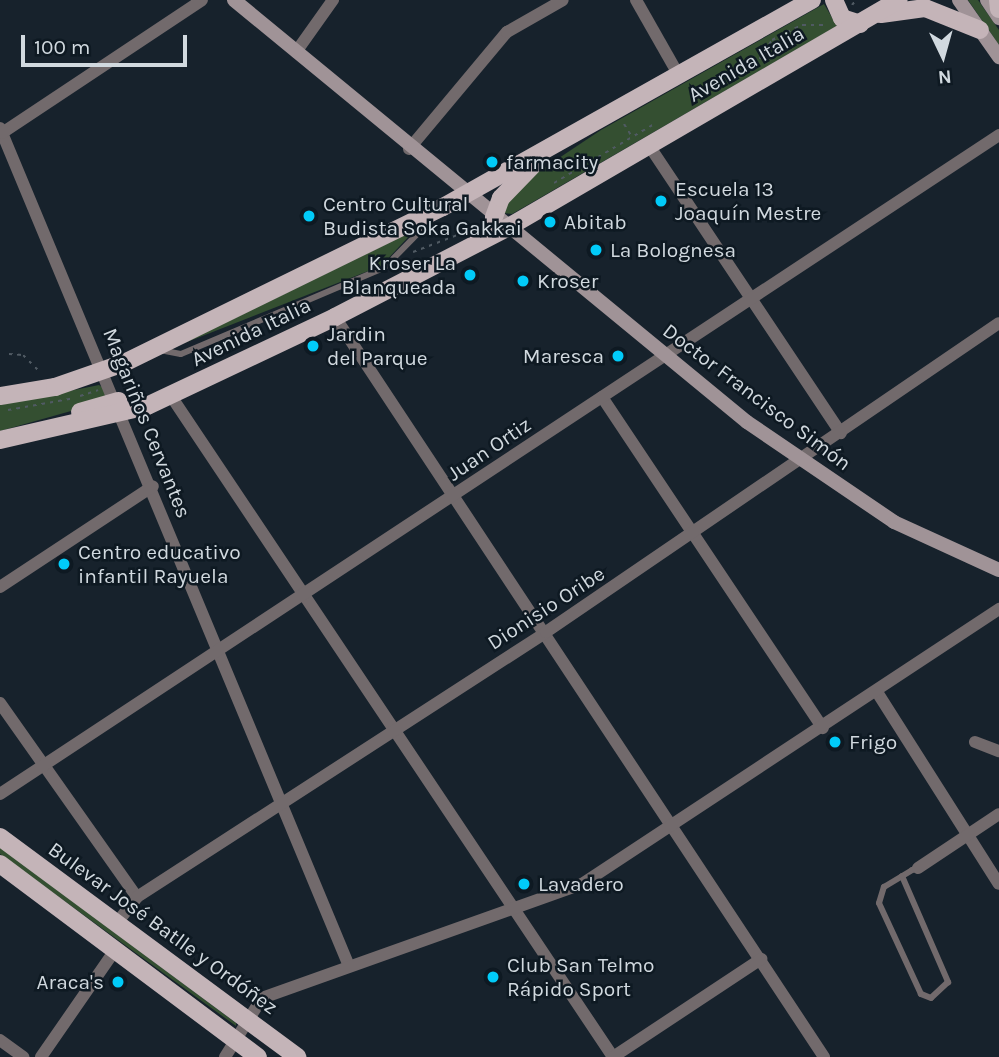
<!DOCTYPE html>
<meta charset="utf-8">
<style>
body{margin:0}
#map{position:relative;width:999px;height:1057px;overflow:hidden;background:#17222c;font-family:Karla,sans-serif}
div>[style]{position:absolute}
.green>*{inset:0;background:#344f31}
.path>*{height:2px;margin-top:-1px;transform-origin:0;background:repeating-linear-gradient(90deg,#505a63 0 3.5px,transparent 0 8.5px)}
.lane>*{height:6px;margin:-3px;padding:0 3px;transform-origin:3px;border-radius:3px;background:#726a6c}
.street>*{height:12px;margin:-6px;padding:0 6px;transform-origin:6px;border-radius:6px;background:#726a6c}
.secondary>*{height:14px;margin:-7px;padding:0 7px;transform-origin:7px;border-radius:7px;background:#a09397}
.primary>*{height:18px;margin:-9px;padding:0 9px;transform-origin:9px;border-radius:9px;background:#c4b4b8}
.dots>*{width:19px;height:19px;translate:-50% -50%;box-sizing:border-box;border:4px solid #0e1922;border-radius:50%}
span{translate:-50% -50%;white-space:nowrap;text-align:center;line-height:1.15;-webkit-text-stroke:5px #0e1922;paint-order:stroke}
.street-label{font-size:21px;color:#d1d9df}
.poi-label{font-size:21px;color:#d1d9df}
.left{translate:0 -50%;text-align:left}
.right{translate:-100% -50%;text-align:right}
.north{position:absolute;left:908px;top:21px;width:70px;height:70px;-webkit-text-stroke:5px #0e1922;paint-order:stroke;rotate:175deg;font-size:19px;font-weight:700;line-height:28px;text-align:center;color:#d1d9df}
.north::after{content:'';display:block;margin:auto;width:24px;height:32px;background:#d1d9df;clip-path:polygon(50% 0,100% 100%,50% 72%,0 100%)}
.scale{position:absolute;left:21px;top:35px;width:166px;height:32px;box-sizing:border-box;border:4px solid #d1d9df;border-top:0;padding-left:9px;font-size:21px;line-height:24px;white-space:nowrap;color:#d1d9df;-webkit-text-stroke:5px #0e1922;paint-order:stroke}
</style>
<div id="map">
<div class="green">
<i style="clip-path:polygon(968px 0,978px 0,999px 30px,999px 45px)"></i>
<i style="clip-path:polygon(824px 4px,837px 26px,512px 214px,503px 213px,504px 200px,535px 174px,601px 130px)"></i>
<i style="clip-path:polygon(413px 232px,381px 266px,182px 344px,413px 231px)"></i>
<i style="clip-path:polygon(99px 385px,108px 391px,103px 402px,0 431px,0 405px)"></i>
<i style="clip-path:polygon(0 847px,236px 1023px,236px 1026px,0 854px)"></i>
</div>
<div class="path">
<i style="left:852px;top:5px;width:6px;rotate:-51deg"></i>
<i style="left:755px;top:66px;width:31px;rotate:-57deg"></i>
<i style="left:772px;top:40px;width:34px;rotate:-27deg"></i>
<i style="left:802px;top:25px;width:25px"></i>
<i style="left:624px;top:124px;width:15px;rotate:58deg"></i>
<i style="left:554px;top:183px;width:116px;rotate:-30.5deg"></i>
<i style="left:413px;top:252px;width:64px;rotate:-21deg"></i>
<i style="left:9px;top:354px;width:14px;rotate:4deg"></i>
<i style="left:23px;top:355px;width:25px;rotate:45deg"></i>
<i style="left:80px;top:396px;width:19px;rotate:-18deg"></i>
<i style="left:8px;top:410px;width:68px;rotate:-10.2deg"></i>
</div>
<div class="lane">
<i style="left:160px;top:350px;width:21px;rotate:11deg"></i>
<i style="left:181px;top:354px;width:220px;rotate:-23deg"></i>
<i style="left:384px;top:268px;width:66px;rotate:-45.6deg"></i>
<i style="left:902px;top:876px;width:116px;rotate:66.5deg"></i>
<i style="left:948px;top:982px;width:23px;rotate:137deg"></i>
<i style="left:931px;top:998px;width:11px;rotate:-158deg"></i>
<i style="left:921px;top:994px;width:100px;rotate:-114.8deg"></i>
<i style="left:879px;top:903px;width:17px;rotate:-73deg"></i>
<i style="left:884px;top:887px;width:33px;rotate:-31deg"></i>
<i style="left:912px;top:870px;width:6px;rotate:-18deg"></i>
</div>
<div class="street">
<i style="left:636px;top:0;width:85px;rotate:60.4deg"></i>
<i style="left:296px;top:52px;width:64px;rotate:-54.6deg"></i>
<i style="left:0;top:128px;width:908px;rotate:67.39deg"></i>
<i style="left:2px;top:133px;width:240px;rotate:-33.6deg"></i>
<i style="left:650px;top:147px;width:344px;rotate:56.3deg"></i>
<i style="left:409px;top:149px;width:153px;rotate:-50.1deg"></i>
<i style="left:507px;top:32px;width:64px;rotate:-29.7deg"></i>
<i style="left:335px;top:317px;width:887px;rotate:56.54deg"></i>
<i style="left:171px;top:396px;width:795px;rotate:56.23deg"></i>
<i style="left:602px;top:397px;width:398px;rotate:56.3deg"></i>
<i style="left:0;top:587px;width:183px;rotate:-33.4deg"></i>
<i style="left:877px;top:692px;width:227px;rotate:57.6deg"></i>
<i style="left:0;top:703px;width:237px;rotate:54.8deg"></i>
<i style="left:975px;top:742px;width:26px;rotate:21deg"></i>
<i style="left:0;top:794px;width:1197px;rotate:-33.41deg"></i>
<i style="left:918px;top:868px;width:97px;rotate:-33.7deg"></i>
<i style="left:116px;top:924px;width:34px;rotate:-52deg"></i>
<i style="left:137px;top:897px;width:487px;rotate:-32.9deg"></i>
<i style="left:546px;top:632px;width:548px;rotate:-34.3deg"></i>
<i style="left:0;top:1040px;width:29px;rotate:36deg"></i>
<i style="left:41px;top:1057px;width:130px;rotate:-55.3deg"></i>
<i style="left:225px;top:1057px;width:70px;rotate:-57.9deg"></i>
<i style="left:262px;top:998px;width:340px;rotate:-19.6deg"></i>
<i style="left:582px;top:884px;width:500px;rotate:-33.4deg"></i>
<i style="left:613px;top:1057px;width:178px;rotate:-33.5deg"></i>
</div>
<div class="secondary">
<i style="left:234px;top:0;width:664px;rotate:39.44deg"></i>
<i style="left:747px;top:422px;width:178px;rotate:34.2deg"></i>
<i style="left:894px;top:522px;width:115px;rotate:24.6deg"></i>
<i style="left:959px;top:0;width:70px;rotate:54.9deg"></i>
<i style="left:987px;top:0;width:22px;rotate:56deg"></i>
</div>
<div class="primary">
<i style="left:834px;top:0;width:20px;rotate:66deg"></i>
<i style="left:842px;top:18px;width:19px;rotate:18deg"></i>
<i style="left:998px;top:0;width:9px;rotate:84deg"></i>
<i style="left:881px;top:14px;width:44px;rotate:-7.8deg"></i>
<i style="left:925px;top:8px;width:59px;rotate:21.8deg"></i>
<i style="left:494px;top:217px;width:20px;rotate:-70deg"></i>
<i style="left:501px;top:198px;width:45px;rotate:-45.9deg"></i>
<i style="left:0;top:396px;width:56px;rotate:-9.3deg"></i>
<i style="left:55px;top:387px;width:73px;rotate:-19.2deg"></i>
<i style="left:124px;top:363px;width:355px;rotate:-26.1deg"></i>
<i style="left:443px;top:207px;width:423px;rotate:-29.3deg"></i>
<i style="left:80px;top:412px;width:40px;rotate:-16deg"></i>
<i style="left:0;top:440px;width:151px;rotate:-13deg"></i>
<i style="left:147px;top:406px;width:208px;rotate:-25.3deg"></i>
<i style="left:335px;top:317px;width:194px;rotate:-27.4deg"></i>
<i style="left:507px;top:228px;width:453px;rotate:-30.2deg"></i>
<i style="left:0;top:837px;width:370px;rotate:36.5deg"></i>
<i style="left:0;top:864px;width:322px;rotate:36.8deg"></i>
</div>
<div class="dots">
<i style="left:492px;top:162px;background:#01cbf9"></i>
<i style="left:661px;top:201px;background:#01cbf9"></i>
<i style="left:309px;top:216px;background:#01cbf9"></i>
<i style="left:550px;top:222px;background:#01cbf9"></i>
<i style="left:596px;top:250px;background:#01cbf9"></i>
<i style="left:470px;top:275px;background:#01cbf9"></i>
<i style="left:523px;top:281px;background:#01cbf9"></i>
<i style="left:313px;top:346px;background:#01cbf9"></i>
<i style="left:618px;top:356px;background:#01cbf9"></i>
<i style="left:64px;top:564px;background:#01cbf9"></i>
<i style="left:835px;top:742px;background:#01cbf9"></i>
<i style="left:524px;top:884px;background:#01cbf9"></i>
<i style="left:493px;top:977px;background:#01cbf9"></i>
<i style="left:118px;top:982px;background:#01cbf9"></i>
</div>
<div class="street-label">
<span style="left:746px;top:64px;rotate:-30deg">Avenida Italia</span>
<span style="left:251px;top:332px;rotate:-26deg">Avenida Italia</span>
<span style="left:757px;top:397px;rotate:37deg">Doctor Francisco Simón</span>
<span style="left:147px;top:423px;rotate:68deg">Magariños Cervantes</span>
<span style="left:489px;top:449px;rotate:-34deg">Juan Ortiz</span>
<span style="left:546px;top:608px;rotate:-33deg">Dionisio Oribe</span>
<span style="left:163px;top:928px;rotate:36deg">Bulevar José Batlle y Ordóñez</span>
</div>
<div class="poi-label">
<span class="left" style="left:506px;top:162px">farmacity</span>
<span class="left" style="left:675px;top:201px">Escuela 13<br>Joaquín Mestre</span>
<span class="left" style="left:323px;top:216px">Centro Cultural<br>Budista Soka Gakkai</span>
<span class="left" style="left:564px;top:222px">Abitab</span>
<span class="left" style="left:610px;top:250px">La Bolognesa</span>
<span class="right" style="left:456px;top:275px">Kroser La<br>Blanqueada</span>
<span class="left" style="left:537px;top:281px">Kroser</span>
<span class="left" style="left:327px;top:346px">Jardin<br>del Parque</span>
<span class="right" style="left:604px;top:356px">Maresca</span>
<span class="left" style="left:78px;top:564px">Centro educativo<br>infantil Rayuela</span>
<span class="left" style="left:849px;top:742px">Frigo</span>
<span class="left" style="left:538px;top:884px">Lavadero</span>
<span class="left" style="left:507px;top:977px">Club San Telmo<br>Rápido Sport</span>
<span class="right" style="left:104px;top:982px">Araca's</span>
</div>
<div class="north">N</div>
<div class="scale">100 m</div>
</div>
